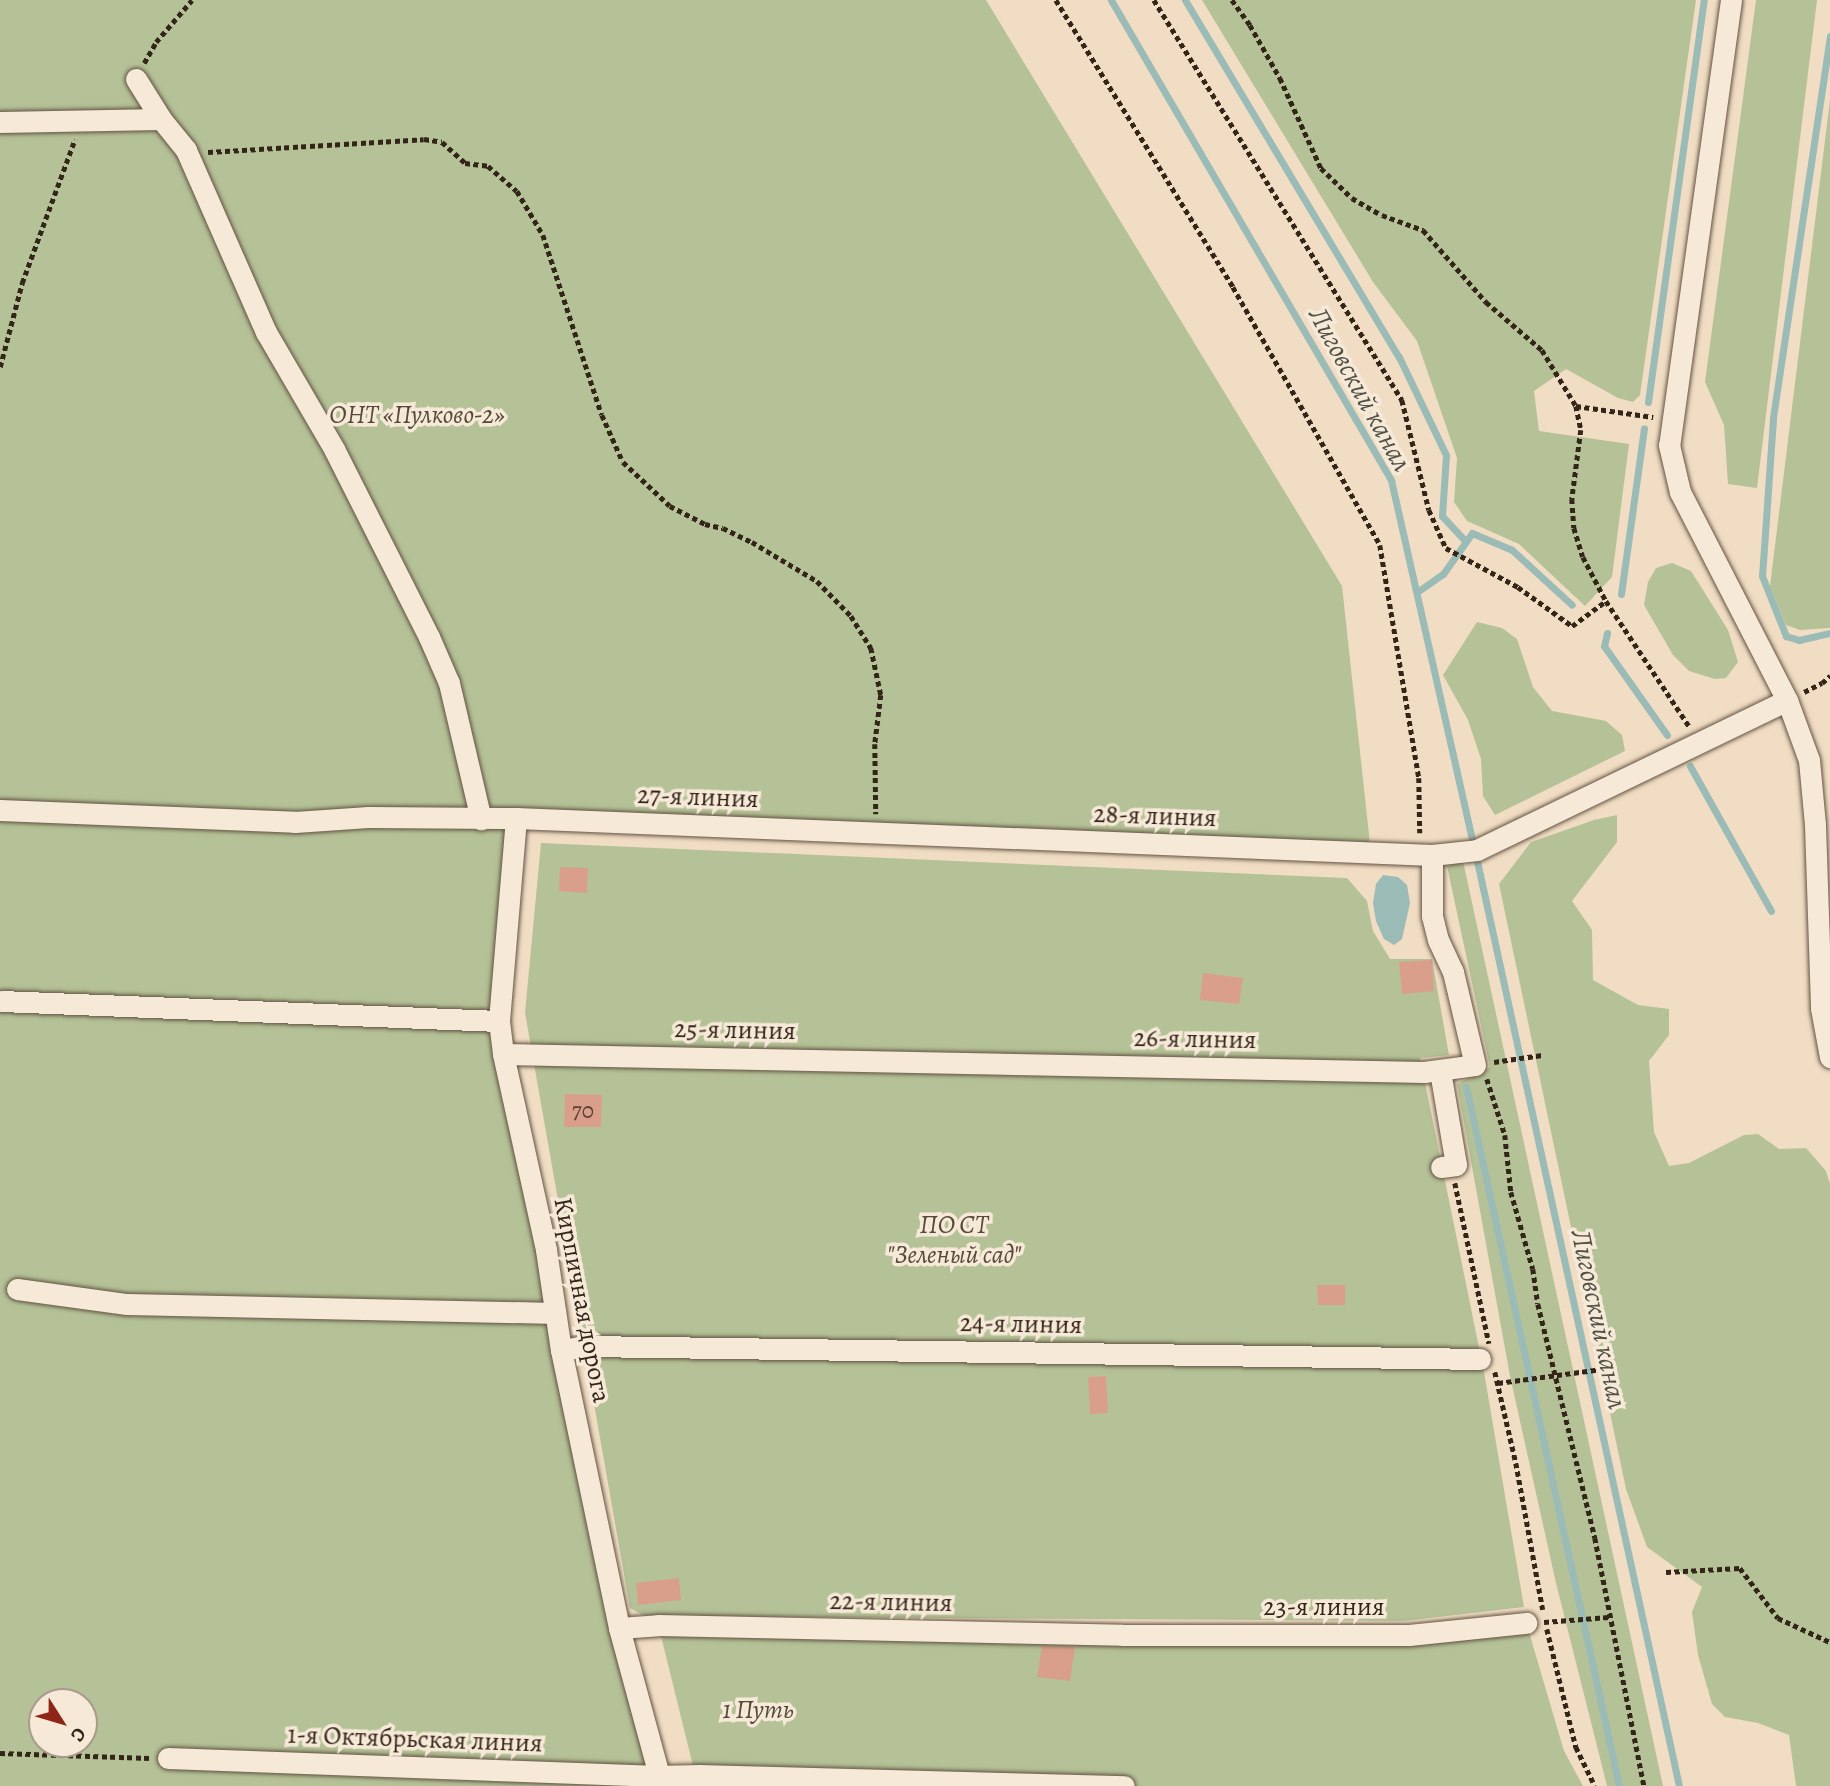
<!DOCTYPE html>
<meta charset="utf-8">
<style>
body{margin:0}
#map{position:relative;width:1830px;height:1786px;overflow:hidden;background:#f1ddc3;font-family:Alegreya,serif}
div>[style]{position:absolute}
.green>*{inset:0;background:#b5c297}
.water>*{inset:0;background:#9bbbb6}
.stream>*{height:7px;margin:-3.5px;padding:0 3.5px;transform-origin:3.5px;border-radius:3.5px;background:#9bbbb6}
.building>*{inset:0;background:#da9f8b}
.path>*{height:4.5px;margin-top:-2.25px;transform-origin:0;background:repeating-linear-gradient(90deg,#332518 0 5px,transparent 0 8.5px)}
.roads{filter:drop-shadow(0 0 2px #625343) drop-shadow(0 0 2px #625343)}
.minor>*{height:21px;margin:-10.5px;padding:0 10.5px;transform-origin:10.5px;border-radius:10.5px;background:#f6e9d8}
span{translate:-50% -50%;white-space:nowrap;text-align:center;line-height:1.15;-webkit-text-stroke:7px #f6e9d8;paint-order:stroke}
.number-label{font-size:23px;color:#5d4435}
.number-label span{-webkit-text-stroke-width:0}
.park-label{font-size:26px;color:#544c38;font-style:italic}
.street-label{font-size:26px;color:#332518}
.water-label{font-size:28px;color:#525247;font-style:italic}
.north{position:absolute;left:28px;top:1688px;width:70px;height:70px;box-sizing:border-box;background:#f6e9d8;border:2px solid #a89b8b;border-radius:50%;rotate:127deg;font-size:19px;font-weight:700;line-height:28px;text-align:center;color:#332518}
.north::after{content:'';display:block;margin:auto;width:24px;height:32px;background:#8f2418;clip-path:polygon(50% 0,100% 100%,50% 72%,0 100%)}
</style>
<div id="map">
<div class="green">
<i style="clip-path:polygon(evenodd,0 0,986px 0,1342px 586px,1371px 853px,516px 818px,499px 1021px,662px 1786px,0 1786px,0 0,42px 1702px,84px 1702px,84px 1744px,42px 1744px,42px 1702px)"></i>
<i style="clip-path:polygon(1202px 0,1696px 0,1640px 395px,1633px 402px,1618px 398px,1566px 369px,1534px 391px,1539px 431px,1629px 444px,1612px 577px,1585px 606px,1519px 544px,1467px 521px,1454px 502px,1457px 458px,1417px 341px,1373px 282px)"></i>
<i style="clip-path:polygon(1756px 0,1817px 0,1757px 488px,1728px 484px,1724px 425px,1705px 382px)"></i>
<i style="clip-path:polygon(1830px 100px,1830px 628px,1800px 630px,1786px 625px,1770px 586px)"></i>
<i style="clip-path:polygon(1672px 563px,1691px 571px,1728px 630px,1738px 662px,1726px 678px,1715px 679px,1689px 671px,1673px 655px,1644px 605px,1648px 582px,1656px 568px)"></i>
<i style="clip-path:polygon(1477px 622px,1502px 628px,1517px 639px,1533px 687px,1552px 711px,1606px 721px,1622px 735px,1625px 751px,1495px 815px,1483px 796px,1481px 759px,1468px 720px,1443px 675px)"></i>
<i style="clip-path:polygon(1617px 815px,1617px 842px,1572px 901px,1592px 930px,1593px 980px,1638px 1005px,1669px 1009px,1669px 1035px,1649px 1061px,1654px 1132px,1669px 1166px,1689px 1163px,1744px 1135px,1758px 1134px,1779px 1149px,1806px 1148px,1826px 1171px,1830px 1184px,1830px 1786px,1796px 1786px,1789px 1735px,1758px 1723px,1725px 1717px,1712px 1704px,1698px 1655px,1692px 1612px,1702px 1587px,1647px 1547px,1626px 1489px,1499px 884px,1531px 842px,1594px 820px)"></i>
<i style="clip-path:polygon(541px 843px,1347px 878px,1367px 901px,1373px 931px,1390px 959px,1432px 959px,1449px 1055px,1420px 1058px,1484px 1372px,1524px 1607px,1404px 1621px,657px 1616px,643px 1615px,630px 1608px,525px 1013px)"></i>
<i style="clip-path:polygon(1463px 861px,1663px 1786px,1607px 1786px,1556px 1583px,1510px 1376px,1457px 1084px,1490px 1067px,1447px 866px)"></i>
<i style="clip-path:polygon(660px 1632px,1407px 1646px,1529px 1632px,1564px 1751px,1583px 1786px,698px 1786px)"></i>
</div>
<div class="water">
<i style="clip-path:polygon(1383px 875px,1398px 877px,1407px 885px,1410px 903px,1402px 939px,1394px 945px,1384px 939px,1376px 921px,1373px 903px,1376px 884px)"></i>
</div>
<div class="stream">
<i style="left:1111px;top:0;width:556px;rotate:59.74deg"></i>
<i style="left:1391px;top:480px;width:367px;rotate:77.3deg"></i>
<i style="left:1185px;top:0;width:416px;rotate:59.1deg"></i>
<i style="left:1399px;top:357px;width:109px;rotate:64.4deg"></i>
<i style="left:1446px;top:455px;width:61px;rotate:93.8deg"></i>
<i style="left:1442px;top:516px;width:33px;rotate:47deg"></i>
<i style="left:1830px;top:36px;width:387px;rotate:98.5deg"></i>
<i style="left:1773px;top:419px;width:157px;rotate:94deg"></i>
<i style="left:1762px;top:576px;width:65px;rotate:68.2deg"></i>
<i style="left:1786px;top:636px;width:14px;rotate:17deg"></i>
<i style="left:1799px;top:640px;width:32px;rotate:-13deg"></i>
<i style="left:1648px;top:402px;width:406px;rotate:-82.1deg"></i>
<i style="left:1417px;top:592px;width:32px;rotate:-35deg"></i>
<i style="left:1443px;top:574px;width:50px;rotate:-54.7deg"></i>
<i style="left:1472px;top:533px;width:43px;rotate:23deg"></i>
<i style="left:1512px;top:550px;width:81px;rotate:42.5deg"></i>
<i style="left:1621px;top:594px;width:167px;rotate:-82.1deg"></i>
<i style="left:1607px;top:633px;width:13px;rotate:103deg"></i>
<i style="left:1604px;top:646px;width:109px;rotate:54.7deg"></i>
<i style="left:1690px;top:766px;width:166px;rotate:60.8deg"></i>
<i style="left:1477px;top:861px;width:947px;rotate:77.68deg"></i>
<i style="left:1466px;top:1087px;width:716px;rotate:77.65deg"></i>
</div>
<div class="building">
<i style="clip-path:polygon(560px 867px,588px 868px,587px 893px,559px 891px)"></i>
<i style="clip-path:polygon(1432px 960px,1434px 991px,1402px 994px,1399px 962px)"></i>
<i style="clip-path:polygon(1203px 973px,1243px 978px,1239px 1004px,1200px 1000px)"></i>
<i style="clip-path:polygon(565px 1094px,602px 1095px,601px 1127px,564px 1127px)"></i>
<i style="clip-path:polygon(1317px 1285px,1345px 1285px,1345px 1305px,1318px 1305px)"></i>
<i style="clip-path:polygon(1106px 1376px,1108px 1413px,1090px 1414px,1088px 1377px)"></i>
<i style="clip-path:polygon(679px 1578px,681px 1600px,638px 1605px,636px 1583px)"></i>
<i style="clip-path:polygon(1042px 1646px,1075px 1647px,1070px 1681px,1037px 1677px)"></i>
</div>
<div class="path">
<i style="left:1056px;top:0;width:337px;rotate:58.3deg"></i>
<i style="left:1233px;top:287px;width:297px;rotate:60.3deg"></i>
<i style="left:1380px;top:545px;width:236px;rotate:80.5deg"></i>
<i style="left:1419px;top:778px;width:55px;rotate:89deg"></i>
<i style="left:1154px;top:0;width:471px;rotate:58.2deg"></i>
<i style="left:1402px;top:400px;width:113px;rotate:76.2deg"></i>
<i style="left:1429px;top:510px;width:42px;rotate:65.9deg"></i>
<i style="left:1446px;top:548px;width:82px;rotate:28.4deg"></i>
<i style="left:1518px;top:587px;width:67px;rotate:35.8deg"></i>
<i style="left:1572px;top:626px;width:42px;rotate:-36.3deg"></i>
<i style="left:1232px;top:0;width:31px;rotate:54deg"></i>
<i style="left:1250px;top:25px;width:61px;rotate:60.5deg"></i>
<i style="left:1280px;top:78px;width:99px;rotate:65.5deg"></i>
<i style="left:1321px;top:168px;width:43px;rotate:44.1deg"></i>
<i style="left:1352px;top:198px;width:34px;rotate:30deg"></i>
<i style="left:1382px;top:215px;width:44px;rotate:20.1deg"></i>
<i style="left:1423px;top:230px;width:96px;rotate:48.8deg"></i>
<i style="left:1486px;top:302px;width:74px;rotate:40.6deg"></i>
<i style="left:1542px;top:350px;width:66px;rotate:58.7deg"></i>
<i style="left:1576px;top:406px;width:78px;rotate:8.1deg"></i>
<i style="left:144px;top:63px;width:24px;rotate:-60deg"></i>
<i style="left:156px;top:42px;width:55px;rotate:-49.4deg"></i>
<i style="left:208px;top:152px;width:216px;rotate:-3.4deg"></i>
<i style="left:424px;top:139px;width:18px;rotate:9deg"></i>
<i style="left:442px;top:142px;width:31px;rotate:42deg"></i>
<i style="left:465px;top:163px;width:23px;rotate:7deg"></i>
<i style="left:488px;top:166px;width:38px;rotate:41deg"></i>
<i style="left:517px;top:191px;width:51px;rotate:59.4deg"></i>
<i style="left:543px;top:235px;width:189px;rotate:71.9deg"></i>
<i style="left:602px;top:415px;width:51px;rotate:65.9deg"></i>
<i style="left:623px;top:462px;width:64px;rotate:43.1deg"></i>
<i style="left:670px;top:506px;width:39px;rotate:27deg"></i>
<i style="left:705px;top:524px;width:18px;rotate:13deg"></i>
<i style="left:723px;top:528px;width:32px;rotate:26deg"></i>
<i style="left:752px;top:542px;width:76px;rotate:31deg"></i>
<i style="left:817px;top:581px;width:49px;rotate:45.8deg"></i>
<i style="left:851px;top:616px;width:38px;rotate:58deg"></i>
<i style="left:871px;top:648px;width:48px;rotate:78deg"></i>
<i style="left:881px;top:695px;width:49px;rotate:97deg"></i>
<i style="left:875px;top:744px;width:70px;rotate:89.2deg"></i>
<i style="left:0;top:367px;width:87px;rotate:-75.3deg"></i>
<i style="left:22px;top:283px;width:153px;rotate:-69.8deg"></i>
<i style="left:1576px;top:406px;width:25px;rotate:78deg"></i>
<i style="left:1581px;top:430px;width:70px;rotate:97.4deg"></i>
<i style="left:1572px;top:499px;width:29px;rotate:86deg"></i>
<i style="left:1574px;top:528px;width:30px;rotate:73deg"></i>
<i style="left:1583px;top:557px;width:50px;rotate:62.4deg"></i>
<i style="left:1606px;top:601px;width:150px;rotate:56.4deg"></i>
<i style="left:1804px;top:692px;width:20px;rotate:-27deg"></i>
<i style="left:1822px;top:683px;width:11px;rotate:-41deg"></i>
<i style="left:1494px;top:1062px;width:49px;rotate:-8.3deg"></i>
<i style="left:1487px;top:1079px;width:59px;rotate:72.2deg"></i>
<i style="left:1505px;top:1135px;width:57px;rotate:84deg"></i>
<i style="left:1511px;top:1192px;width:80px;rotate:74.1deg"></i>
<i style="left:1533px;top:1269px;width:35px;rotate:82deg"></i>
<i style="left:1538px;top:1304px;width:241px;rotate:76.3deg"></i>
<i style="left:1595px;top:1538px;width:253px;rotate:78.8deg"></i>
<i style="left:1455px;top:1183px;width:164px;rotate:78deg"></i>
<i style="left:1495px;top:1372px;width:93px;rotate:77deg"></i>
<i style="left:1516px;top:1463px;width:149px;rotate:79.6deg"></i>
<i style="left:1498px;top:1383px;width:105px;rotate:-7.7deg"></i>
<i style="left:1666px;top:1572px;width:74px;rotate:-3.1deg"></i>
<i style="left:1740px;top:1568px;width:63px;rotate:52.8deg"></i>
<i style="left:1778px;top:1618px;width:57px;rotate:24.8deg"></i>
<i style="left:1544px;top:1622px;width:65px;rotate:-4.4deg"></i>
<i style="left:1547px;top:1629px;width:122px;rotate:76.2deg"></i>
<i style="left:1576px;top:1747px;width:43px;rotate:64deg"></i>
<i style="left:0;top:1753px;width:150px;rotate:1.9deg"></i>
</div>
<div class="roads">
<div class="minor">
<i style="left:1731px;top:0;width:449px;rotate:97.9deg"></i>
<i style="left:1669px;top:445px;width:48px;rotate:76.8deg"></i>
<i style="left:1680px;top:492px;width:234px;rotate:62.8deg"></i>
<i style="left:1787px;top:700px;width:64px;rotate:69.9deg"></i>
<i style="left:1809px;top:760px;width:65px;rotate:84.7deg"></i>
<i style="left:1815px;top:825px;width:183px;rotate:88.1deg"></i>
<i style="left:1821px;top:1008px;width:50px;rotate:79.6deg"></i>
<i style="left:136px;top:79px;width:47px;rotate:58deg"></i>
<i style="left:161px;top:119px;width:40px;rotate:51deg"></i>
<i style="left:186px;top:150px;width:199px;rotate:66.3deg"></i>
<i style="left:266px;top:332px;width:135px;rotate:59.8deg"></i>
<i style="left:334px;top:449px;width:211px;rotate:63.2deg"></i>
<i style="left:429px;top:637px;width:50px;rotate:66.5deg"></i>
<i style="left:449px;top:683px;width:140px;rotate:76.8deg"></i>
<i style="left:0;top:122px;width:161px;rotate:-1.1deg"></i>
<i style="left:0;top:810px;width:295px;rotate:2.3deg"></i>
<i style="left:295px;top:822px;width:73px;rotate:-3.9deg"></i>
<i style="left:368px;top:817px;width:148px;rotate:0.4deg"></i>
<i style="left:516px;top:818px;width:917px;rotate:2.31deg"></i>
<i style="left:1432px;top:855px;width:45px;rotate:-6.3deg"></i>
<i style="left:1477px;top:850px;width:344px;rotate:-25.8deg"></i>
<i style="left:516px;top:818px;width:204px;rotate:94.8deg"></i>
<i style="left:499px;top:1021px;width:33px;rotate:83deg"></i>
<i style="left:503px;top:1054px;width:201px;rotate:77.6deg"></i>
<i style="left:546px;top:1250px;width:101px;rotate:81.5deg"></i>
<i style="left:561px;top:1350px;width:284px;rotate:78.2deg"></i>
<i style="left:619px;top:1628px;width:164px;rotate:74.8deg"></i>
<i style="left:1px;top:1001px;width:498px;rotate:2.3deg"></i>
<i style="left:503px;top:1054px;width:921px;rotate:1.12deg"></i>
<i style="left:1424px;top:1072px;width:51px;rotate:-7.8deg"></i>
<i style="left:1475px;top:1065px;width:96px;rotate:-103.3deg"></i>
<i style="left:1453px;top:972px;width:35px;rotate:-115deg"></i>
<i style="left:1438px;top:940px;width:25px;rotate:-104deg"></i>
<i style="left:1432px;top:916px;width:61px;rotate:-90deg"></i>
<i style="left:1440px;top:1071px;width:95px;rotate:80.3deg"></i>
<i style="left:1456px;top:1165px;width:15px;rotate:172deg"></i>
<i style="left:17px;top:1289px;width:111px;rotate:7.8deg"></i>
<i style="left:127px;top:1304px;width:428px;rotate:1.2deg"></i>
<i style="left:561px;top:1350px;width:25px;rotate:-9deg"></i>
<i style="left:586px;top:1346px;width:894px;rotate:0.83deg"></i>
<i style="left:619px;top:1628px;width:39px;rotate:-4deg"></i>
<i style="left:658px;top:1625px;width:464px;rotate:1.2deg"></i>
<i style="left:1122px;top:1635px;width:287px"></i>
<i style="left:1409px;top:1635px;width:118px;rotate:-5.9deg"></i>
<i style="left:168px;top:1758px;width:491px;rotate:2.1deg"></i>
<i style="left:659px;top:1776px;width:41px;rotate:-1.4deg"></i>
<i style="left:700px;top:1775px;width:424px;rotate:1.5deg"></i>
</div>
</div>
<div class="number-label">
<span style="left:583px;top:1111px">70</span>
</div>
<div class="park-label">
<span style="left:417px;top:415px">ОНТ «Пулково-2»</span>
<span style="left:954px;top:1240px">ПО СТ<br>"Зеленый сад"</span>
<span style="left:758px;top:1710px">1 Путь</span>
</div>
<div class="street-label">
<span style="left:698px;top:797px;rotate:2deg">27-я линия</span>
<span style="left:1155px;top:816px;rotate:2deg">28-я линия</span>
<span style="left:735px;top:1030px;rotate:1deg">25-я линия</span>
<span style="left:1195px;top:1039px;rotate:1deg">26-я линия</span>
<span style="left:582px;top:1300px;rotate:79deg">Кирпичная дорога</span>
<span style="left:1021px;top:1324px;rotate:1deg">24-я линия</span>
<span style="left:891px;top:1602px;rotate:1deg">22-я линия</span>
<span style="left:1324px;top:1607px">23-я линия</span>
<span style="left:415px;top:1739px;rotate:2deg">1-я Октябрьская линия</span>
</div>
<div class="water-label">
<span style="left:1360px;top:389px;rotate:61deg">Лиговский канал</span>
<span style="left:1599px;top:1319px;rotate:78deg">Лиговский канал</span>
</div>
<div class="north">С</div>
</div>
